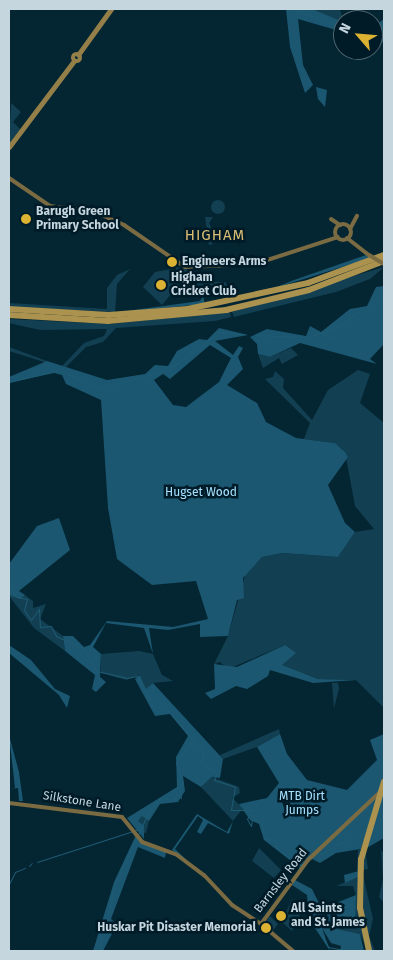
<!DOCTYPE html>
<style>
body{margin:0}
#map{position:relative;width:393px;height:960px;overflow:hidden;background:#042532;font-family:"Fira Sans",sans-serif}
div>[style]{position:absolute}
.green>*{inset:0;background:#124052}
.round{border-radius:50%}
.forest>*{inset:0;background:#1b5770}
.stream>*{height:1px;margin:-0.5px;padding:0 0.5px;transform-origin:0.5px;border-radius:0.5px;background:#205b74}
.secondary>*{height:4px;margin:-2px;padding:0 2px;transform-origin:2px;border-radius:2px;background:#7b6b42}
.secondary>.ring{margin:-2px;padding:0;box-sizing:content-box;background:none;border:4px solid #7b6b42;border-radius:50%}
.primary>*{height:4.5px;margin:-2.25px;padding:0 2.25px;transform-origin:2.25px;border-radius:2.25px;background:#947f49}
.primary>.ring{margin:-2.25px;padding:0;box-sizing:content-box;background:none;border:4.5px solid #947f49;border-radius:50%}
.highway>*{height:5.5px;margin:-2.75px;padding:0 2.75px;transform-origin:2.75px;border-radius:2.75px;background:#ab924f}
.secondary-bridge>*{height:4px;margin:-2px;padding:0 2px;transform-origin:2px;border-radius:2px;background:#7b6b42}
.dots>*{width:14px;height:14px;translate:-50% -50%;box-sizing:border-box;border:2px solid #001b28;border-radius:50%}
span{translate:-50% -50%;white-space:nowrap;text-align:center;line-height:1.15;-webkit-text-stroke:5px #001b28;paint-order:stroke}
.poi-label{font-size:12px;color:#c5d6df;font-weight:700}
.left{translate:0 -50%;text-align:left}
.right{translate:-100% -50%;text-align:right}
.park-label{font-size:12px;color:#a6e1fe}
.street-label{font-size:12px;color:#c5d6df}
.quarter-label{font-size:15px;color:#dabd72;letter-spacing:1px}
.frame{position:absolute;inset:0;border:10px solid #c5d6df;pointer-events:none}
.north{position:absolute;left:333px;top:10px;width:50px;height:50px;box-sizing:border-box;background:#001b28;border:1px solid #4f6671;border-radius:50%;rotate:297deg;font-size:14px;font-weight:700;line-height:20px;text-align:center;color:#c5d6df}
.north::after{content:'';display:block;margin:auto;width:18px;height:22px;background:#dcb233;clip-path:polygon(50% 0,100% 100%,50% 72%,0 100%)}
</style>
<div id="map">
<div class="green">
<i style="clip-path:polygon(312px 9px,340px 9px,343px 21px,335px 22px)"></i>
<i style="clip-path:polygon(11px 103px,21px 112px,13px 122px,20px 129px,9px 144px)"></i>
<i class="round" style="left:211px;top:200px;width:14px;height:14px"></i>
<i style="clip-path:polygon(205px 217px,213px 217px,209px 223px,214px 233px,208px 237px,213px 244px,209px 245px)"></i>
<i style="clip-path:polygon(175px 267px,189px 270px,192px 281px,225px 282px,236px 297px,231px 300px,219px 287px,198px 286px,178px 273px)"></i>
<i style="clip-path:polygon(384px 267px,370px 279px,336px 292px,234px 317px,232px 312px)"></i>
<i style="clip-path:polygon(130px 269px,117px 284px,115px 312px,9px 307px,9px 303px,107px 309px,107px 288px,117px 275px)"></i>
<i style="clip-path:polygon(172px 269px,194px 288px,202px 288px,198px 294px,181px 282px,162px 305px,143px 287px,155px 272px)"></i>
<i style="clip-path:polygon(230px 312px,231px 317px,215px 321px,116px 328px,103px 342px,86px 347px,66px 367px,62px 366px,84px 343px,104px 336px,107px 329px,40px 330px,9px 323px,9px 319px,110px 324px)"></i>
<i style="clip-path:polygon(9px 347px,47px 361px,47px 363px,9px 351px)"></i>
<i style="clip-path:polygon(291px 348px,298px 355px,282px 364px,279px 358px,263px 368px,258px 354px,270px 357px)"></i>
<i style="clip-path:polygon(358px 370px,370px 374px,360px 403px,384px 423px,384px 708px,356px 680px,318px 679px,281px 665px,285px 645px,228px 669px,220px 662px,214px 664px,228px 636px,246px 572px,262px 557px,282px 553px,338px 557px,355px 532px,374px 529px,355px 506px,345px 452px,335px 443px,304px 439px,310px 423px,265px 379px,273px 377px,275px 371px,284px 379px,283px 388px,312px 420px,328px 390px)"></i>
<i style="clip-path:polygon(25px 595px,33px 601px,33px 608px,46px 604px,40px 619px,63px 636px,65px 651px,34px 628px,9px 596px)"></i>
<i style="clip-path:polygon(139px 651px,153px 654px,162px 675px,173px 681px,153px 683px,146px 690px,140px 675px,126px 680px,101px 673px,101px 654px)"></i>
<i style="clip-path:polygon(332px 683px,338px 683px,339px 689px,334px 708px)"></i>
<i style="clip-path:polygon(279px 729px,280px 734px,257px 747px,223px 759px,220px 755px)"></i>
<i style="clip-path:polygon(212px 777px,239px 787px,240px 793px,232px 798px,243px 808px,233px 821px,201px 787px)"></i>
<i style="clip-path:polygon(142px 815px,149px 821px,146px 833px,140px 832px,138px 821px)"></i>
<i style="clip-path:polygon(259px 848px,281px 870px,274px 878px,252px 861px)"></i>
<i style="clip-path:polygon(365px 849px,368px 869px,362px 870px,373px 919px,369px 936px,375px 951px,370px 951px,363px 923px,357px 869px,358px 850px)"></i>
<i style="clip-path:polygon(381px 850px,384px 854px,384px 903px,379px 897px,383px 879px)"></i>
<i style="clip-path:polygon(358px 877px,361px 927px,368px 951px,360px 934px,331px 929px,316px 905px,320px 908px,323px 901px,335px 923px,340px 922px,356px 896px,353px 886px,336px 886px)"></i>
<i style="clip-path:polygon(292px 899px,301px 913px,292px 931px,282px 922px)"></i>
<i style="clip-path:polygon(270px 916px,278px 924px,270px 934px,264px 924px)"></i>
</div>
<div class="forest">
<i style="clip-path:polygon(286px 9px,312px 9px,343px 22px,343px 32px,298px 19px,303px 65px,313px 85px,305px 93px,290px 47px)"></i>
<i style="clip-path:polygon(384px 19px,383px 27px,384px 43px,373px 36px,373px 27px)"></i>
<i style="clip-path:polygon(316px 87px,327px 90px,325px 107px,318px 99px)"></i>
<i style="clip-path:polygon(366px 255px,371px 258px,269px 290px,294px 280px)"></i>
<i style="clip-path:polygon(384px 286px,384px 344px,370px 359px,377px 364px,300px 343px,270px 357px,258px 354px,257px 344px,250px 337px,267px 329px,306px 336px,310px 326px,321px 332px,350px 309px,367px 306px,376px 287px)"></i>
<i style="clip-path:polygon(203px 296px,205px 304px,119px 312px,200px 301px)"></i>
<i style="clip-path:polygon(evenodd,219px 328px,248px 335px,215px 341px,233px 355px,239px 346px,243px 348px,238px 357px,243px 369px,227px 385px,257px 403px,266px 422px,296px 438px,335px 443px,345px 452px,348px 457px,328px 485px,345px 523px,355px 532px,338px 557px,282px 553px,262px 557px,243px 578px,244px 598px,237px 600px,228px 636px,200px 637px,200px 624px,168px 630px,149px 628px,153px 654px,144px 628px,106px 623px,93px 647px,101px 654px,100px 677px,106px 682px,96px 692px,92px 689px,95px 675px,65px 651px,63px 636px,73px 636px,84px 647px,90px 645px,107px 621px,173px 627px,208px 619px,196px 581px,152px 585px,117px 559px,108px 508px,101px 400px,66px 384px,62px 375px,54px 373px,9px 383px,9px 377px,47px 361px,107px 380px,145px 374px,155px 365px,168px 366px,177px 351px,199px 339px,207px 340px,219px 328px,210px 345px,231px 358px,219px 382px,186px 407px,173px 405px,154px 380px,163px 374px,170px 379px,210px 345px)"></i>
<i style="clip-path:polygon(59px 518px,70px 550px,19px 591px,25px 595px,20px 599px,9px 595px,9px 564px,37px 526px)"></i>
<i style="clip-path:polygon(9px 645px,31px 660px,55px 689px,70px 696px,67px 708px,59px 695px,9px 653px)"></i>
<i style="clip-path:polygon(285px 645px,296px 653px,282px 665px,318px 679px,357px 680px,313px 683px,270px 670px,268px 676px,247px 689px,236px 686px,211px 699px,205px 693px,215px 689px,214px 664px,237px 667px)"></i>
<i style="clip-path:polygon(140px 675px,146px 689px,153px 683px,223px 759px,220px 778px,212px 777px,201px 787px,183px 776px,185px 791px,178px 802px,160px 804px,149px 821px,142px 816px,138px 821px,144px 826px,144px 839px,127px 818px,177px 787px,176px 757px,188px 736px,170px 714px,155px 716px,135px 679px)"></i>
<i style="clip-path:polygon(280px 734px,287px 754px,307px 780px,347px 790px,377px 760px,370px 740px,384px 734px,384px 779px,361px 849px,336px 853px,320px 863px,310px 858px,300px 868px,264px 840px,259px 824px,250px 820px,239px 804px,267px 798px,279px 783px,257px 747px)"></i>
<i style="clip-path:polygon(9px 735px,19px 772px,23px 801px,19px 801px,18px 788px,9px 789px,15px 788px)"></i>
<i style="clip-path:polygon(384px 787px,384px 838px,365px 849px)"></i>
<i style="clip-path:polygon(197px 814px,227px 832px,233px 821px,229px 834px,208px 823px,201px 834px,197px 832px,203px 820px,198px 816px,175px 849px,191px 864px,172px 850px)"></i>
<i style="clip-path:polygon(136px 835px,142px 843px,166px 852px,165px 858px,138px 847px,111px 919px,117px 924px,103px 951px,93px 951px,114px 882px)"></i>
<i style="clip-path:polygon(359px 871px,358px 877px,345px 883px,344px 875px)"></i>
<i style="clip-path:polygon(295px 880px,312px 889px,331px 928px,360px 934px,364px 951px,340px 951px,341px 946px,331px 943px,322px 928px,330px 951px,309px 919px,307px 895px,292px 885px)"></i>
<i style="clip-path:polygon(356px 895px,355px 926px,330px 922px,326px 907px)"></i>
</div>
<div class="stream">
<i style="left:292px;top:9px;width:49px;rotate:20.3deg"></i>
<i style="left:372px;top:308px;width:16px;rotate:-43deg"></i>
<i style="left:320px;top:333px;width:14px;rotate:21deg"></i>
<i style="left:255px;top:335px;width:54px;rotate:2.1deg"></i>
<i style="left:309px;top:337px;width:33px;rotate:-20deg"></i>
<i style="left:340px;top:326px;width:24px;rotate:-38deg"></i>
<i style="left:9px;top:382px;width:49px;rotate:-14deg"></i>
<i style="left:57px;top:370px;width:49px;rotate:22.9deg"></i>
<i style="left:107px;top:386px;width:63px;rotate:-14.7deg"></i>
<i style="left:168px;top:370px;width:64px;rotate:-36.2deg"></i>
<i style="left:220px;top:332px;width:25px;rotate:5deg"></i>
<i style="left:9px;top:587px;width:13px;rotate:51deg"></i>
<i style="left:17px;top:597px;width:10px;rotate:11deg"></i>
<i style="left:27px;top:599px;width:11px;rotate:105deg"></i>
<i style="left:24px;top:610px;width:12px;rotate:55deg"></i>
<i style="left:31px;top:620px;width:14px;rotate:-54deg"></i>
<i style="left:39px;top:609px;width:18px;rotate:87deg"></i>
<i style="left:40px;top:627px;width:11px;rotate:-5deg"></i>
<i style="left:51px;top:626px;width:11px;rotate:63deg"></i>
<i style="left:56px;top:636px;width:30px;rotate:24deg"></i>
<i style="left:83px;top:648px;width:27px;rotate:59deg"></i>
<i style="left:97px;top:671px;width:31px;rotate:13deg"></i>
<i style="left:127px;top:678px;width:10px;rotate:-11deg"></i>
<i style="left:137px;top:676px;width:36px;rotate:62deg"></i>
<i style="left:154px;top:708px;width:9px;rotate:-18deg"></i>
<i style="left:163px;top:705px;width:46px;rotate:49.4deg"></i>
<i style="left:193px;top:740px;width:16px;rotate:52deg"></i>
<i style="left:203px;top:753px;width:10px;rotate:101deg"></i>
<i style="left:201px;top:763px;width:19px;rotate:32deg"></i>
<i style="left:217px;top:773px;width:8px;rotate:113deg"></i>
<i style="left:214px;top:780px;width:22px;rotate:18deg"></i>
<i style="left:235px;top:787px;width:23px;rotate:100deg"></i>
<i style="left:231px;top:810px;width:21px"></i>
<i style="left:252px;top:810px;width:10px;rotate:119deg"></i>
<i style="left:247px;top:819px;width:8px;rotate:60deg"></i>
<i style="left:251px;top:826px;width:7px;rotate:-82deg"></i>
<i style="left:252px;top:819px;width:10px;rotate:11deg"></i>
<i style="left:262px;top:821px;width:18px;rotate:84deg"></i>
<i style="left:264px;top:839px;width:13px;rotate:4deg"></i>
<i style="left:277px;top:840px;width:7px;rotate:98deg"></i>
<i style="left:276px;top:847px;width:31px;rotate:40deg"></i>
<i style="left:300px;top:867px;width:6px;rotate:121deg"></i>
<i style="left:377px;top:829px;width:19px;rotate:-69deg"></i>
<i style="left:317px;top:856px;width:42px;rotate:-28.4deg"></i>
<i style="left:292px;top:858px;width:11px;rotate:15deg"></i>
<i style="left:37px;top:862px;width:110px;rotate:-17.9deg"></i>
<i style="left:29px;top:866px;width:4px;rotate:-45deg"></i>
<i style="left:294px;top:881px;width:20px;rotate:37deg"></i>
<i style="left:310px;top:893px;width:33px;rotate:78deg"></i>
<i style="left:317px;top:925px;width:25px;rotate:63deg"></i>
<i style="left:328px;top:947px;width:21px;rotate:11deg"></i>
<i style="left:9px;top:884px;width:13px;rotate:-63deg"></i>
<i style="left:15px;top:872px;width:11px;rotate:-22deg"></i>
<i style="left:317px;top:925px;width:7px;rotate:45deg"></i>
<i style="left:99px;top:951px;width:69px;rotate:-76.6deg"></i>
<i style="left:115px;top:884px;width:83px;rotate:-65deg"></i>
<i style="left:150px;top:809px;width:16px;rotate:-47deg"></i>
<i style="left:161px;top:797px;width:14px;rotate:17deg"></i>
<i style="left:174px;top:801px;width:9px;rotate:-69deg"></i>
<i style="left:177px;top:793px;width:6px;rotate:51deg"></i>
<i style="left:181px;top:798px;width:13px;rotate:-99deg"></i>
<i style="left:179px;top:785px;width:4px;rotate:-14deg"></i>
<i style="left:183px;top:784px;width:22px;rotate:-108deg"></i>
<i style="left:176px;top:763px;width:27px;rotate:-54deg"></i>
</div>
<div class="secondary">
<i style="left:9px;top:178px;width:50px;rotate:34.3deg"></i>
<i style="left:50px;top:206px;width:45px;rotate:7.6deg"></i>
<i style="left:95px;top:212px;width:32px;rotate:24deg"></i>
<i style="left:124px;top:225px;width:74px;rotate:34.5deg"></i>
<i style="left:185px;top:267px;width:70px;rotate:-2.5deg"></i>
<i style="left:255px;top:264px;width:87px;rotate:-18deg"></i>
<i style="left:331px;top:219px;width:11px;rotate:34deg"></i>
<i class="ring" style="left:335px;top:224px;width:12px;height:12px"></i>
<i style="left:350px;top:229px;width:15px;rotate:-62deg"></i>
<i style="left:347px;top:238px;width:28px;rotate:38deg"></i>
<i style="left:9px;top:803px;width:114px;rotate:7.1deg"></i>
<i style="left:122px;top:817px;width:32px;rotate:51deg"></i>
<i style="left:142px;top:842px;width:37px;rotate:20deg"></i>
<i style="left:177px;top:855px;width:34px;rotate:37deg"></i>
<i style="left:204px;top:875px;width:41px;rotate:47deg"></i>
<i style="left:232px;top:905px;width:35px;rotate:33deg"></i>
<i style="left:261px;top:924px;width:79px;rotate:-53.7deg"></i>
<i style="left:308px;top:860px;width:98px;rotate:-43.3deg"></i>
<i style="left:261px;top:924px;width:42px;rotate:40.2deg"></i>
</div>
<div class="primary">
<i class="ring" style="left:73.5px;top:54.5px;width:2.5px;height:2.5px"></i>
<i style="left:78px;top:55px;width:57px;rotate:-54.3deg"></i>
<i style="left:9px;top:147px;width:108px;rotate:-52.9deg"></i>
</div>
<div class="highway">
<i style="left:9px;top:309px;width:100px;rotate:3.4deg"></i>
<i style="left:109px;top:315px;width:79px;rotate:-4.3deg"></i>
<i style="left:188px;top:309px;width:123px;rotate:-12.2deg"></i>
<i style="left:308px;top:283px;width:81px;rotate:-20.2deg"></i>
<i style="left:9px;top:315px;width:99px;rotate:3.5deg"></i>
<i style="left:108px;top:321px;width:119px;rotate:-5.3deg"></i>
<i style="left:226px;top:310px;width:85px;rotate:-13.5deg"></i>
<i style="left:309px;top:290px;width:80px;rotate:-21.1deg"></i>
<i style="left:369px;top:951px;width:44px;rotate:-101.8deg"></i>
<i style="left:360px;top:908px;width:48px;rotate:-88.8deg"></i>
<i style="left:361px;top:860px;width:81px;rotate:-73.6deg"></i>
</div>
<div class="secondary-bridge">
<i style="left:369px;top:255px;width:17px;rotate:31deg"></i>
</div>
<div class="dots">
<i style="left:26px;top:219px;background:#dcb233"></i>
<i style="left:172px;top:262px;background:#dcb233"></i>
<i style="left:161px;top:285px;background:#dcb233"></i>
<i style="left:281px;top:916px;background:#dcb233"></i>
<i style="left:266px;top:928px;background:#dcb233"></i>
</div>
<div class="poi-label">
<span class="left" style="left:36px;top:219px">Barugh Green<br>Primary School</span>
<span class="left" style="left:182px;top:262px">Engineers Arms</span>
<span class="left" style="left:171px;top:285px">Higham<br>Cricket Club</span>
<span class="left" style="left:291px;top:916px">All Saints<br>and St. James</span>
<span class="right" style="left:256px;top:928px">Huskar Pit Disaster Memorial</span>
</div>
<div class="park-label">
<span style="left:201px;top:493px">Hugset Wood</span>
<span style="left:302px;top:804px">MTB Dirt<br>Jumps</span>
</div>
<div class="street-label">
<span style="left:82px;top:802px;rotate:9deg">Silkstone Lane</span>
<span style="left:281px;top:881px;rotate:-52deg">Barnsley Road</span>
</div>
<div class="quarter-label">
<span style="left:215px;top:236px">HIGHAM</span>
</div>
<div class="frame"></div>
<div class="north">N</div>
</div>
